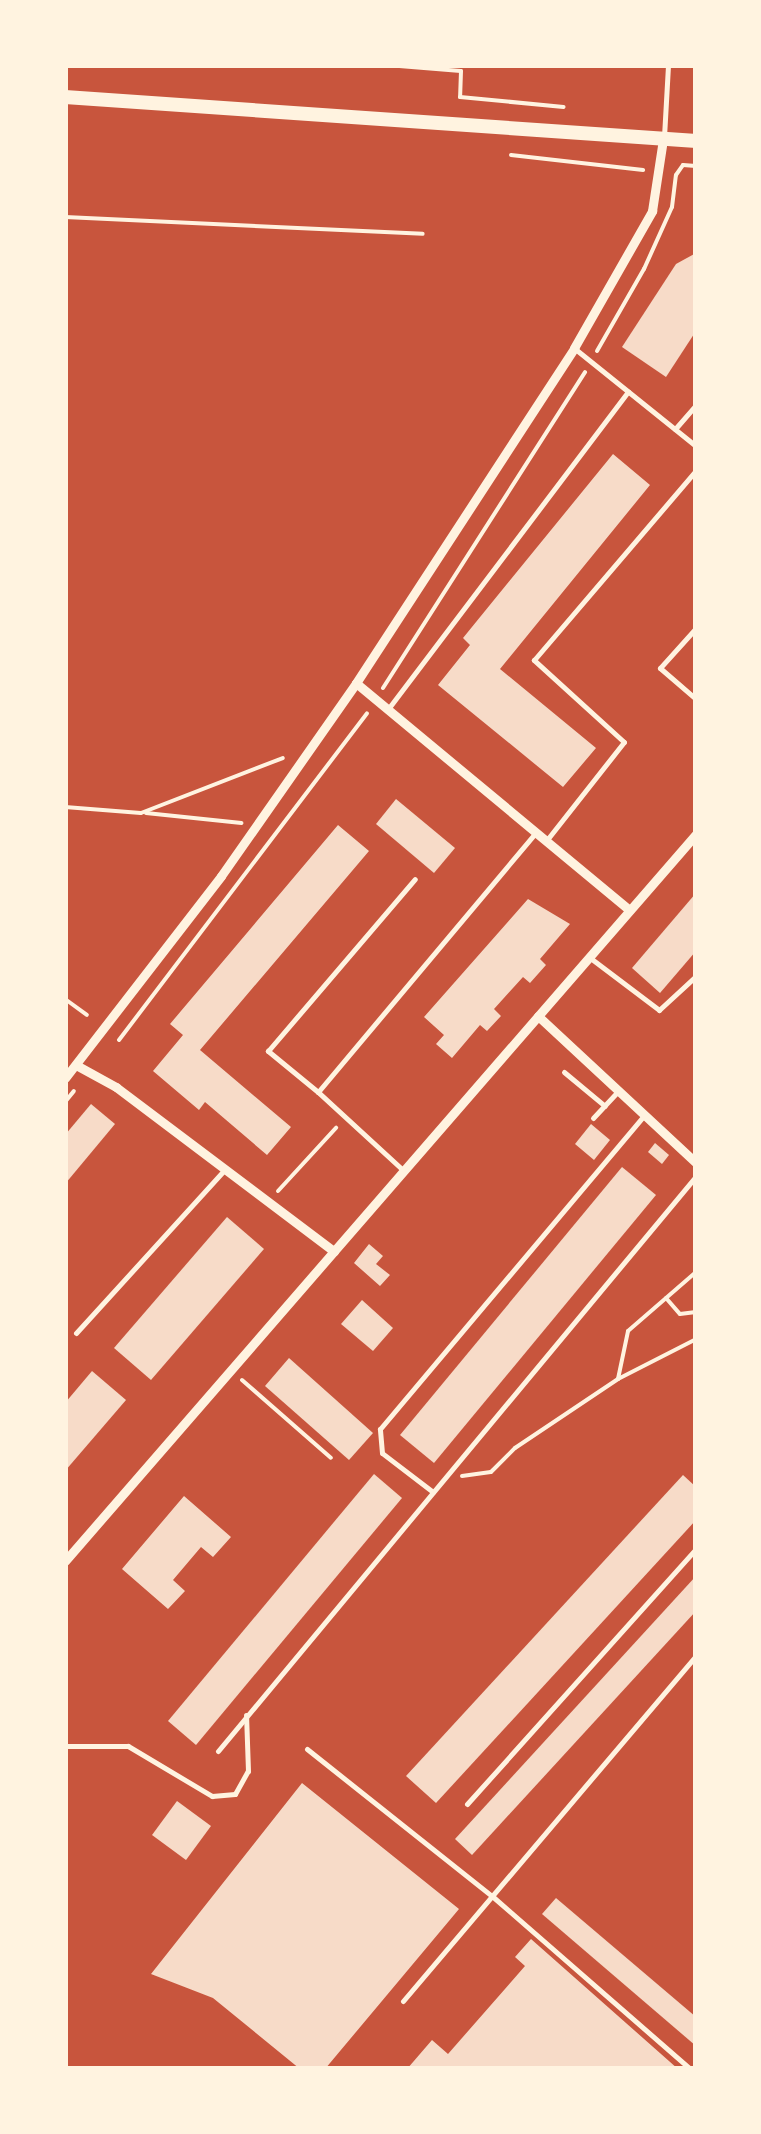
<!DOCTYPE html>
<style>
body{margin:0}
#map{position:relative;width:761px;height:2134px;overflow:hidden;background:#c8553d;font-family:"PT Sans",sans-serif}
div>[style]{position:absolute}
.building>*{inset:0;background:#f7dbc8}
.path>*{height:4px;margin:-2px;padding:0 2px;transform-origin:2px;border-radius:2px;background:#fff3e0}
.service>*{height:5px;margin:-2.5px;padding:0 2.5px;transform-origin:2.5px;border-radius:2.5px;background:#fff3e0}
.minor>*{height:9px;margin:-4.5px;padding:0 4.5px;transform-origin:4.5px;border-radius:4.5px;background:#fff3e0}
.secondary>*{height:14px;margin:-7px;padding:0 7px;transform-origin:7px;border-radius:7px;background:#fff3e0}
span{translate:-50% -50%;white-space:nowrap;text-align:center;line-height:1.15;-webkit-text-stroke:10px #fff3e0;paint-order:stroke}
.frame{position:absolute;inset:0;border:68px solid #fff3e0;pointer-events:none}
</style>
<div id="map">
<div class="building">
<i style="clip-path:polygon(696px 253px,696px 331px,666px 377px,622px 347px,676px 264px)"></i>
<i style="clip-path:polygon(613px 454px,650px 485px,500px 669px,596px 748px,563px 787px,438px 685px,470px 645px,463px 638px)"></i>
<i style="clip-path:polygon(396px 799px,455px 848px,434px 873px,376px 824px)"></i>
<i style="clip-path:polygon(338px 825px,369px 851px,200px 1050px,291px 1127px,267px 1155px,205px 1102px,199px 1110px,153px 1071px,183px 1035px,170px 1024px)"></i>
<i style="clip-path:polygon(696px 893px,696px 951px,660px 993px,632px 968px)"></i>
<i style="clip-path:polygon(528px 899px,570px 924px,540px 959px,546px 965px,530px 983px,523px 977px,494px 1009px,501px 1016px,487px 1031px,480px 1025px,452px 1058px,436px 1044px,444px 1035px,424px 1017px)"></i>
<i style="clip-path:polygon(91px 1104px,115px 1124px,65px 1184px,65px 1135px)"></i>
<i style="clip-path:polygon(591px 1124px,610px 1140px,594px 1160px,575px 1144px)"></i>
<i style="clip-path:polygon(655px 1143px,669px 1155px,662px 1164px,648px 1152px)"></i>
<i style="clip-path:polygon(622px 1167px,656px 1195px,434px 1463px,400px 1435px)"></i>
<i style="clip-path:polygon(227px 1217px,264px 1249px,151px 1380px,114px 1348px)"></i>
<i style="clip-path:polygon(369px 1244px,383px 1256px,376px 1264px,390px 1275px,380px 1286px,354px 1263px)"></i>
<i style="clip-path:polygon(362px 1300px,393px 1328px,373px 1351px,341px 1324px)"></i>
<i style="clip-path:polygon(289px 1358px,373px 1433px,349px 1460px,265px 1386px)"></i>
<i style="clip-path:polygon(92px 1371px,126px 1400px,65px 1471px,65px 1403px)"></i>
<i style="clip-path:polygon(374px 1474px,402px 1498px,196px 1745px,168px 1721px)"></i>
<i style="clip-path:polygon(683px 1475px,696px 1487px,696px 1520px,436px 1803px,406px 1776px)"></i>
<i style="clip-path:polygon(184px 1496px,231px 1537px,213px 1557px,201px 1547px,173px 1580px,185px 1591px,168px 1609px,122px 1569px)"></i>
<i style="clip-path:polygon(696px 1576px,696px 1611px,472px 1855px,455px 1839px)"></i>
<i style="clip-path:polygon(302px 1783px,459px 1909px,325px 2069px,300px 2069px,213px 1998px,151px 1974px)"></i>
<i style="clip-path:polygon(177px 1801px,211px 1826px,186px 1860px,152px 1835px)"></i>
<i style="clip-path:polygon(556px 1898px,696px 2017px,696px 2046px,542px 1914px)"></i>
<i style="clip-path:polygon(531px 1939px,678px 2069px,407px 2069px,432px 2040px,448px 2054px,525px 1966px,515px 1957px)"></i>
</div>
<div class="path">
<i style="left:387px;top:65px;width:74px;rotate:4.6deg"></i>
<i style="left:461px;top:71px;width:26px;rotate:92deg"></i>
<i style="left:460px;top:97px;width:104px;rotate:5.5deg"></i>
<i style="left:511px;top:155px;width:133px;rotate:6.5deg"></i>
<i style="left:65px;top:217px;width:358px;rotate:2.7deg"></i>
<i style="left:597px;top:351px;width:95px;rotate:-60.2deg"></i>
<i style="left:644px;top:269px;width:68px;rotate:-65.7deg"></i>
<i style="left:672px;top:207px;width:32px;rotate:-83deg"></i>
<i style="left:676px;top:175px;width:12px;rotate:-55deg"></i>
<i style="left:683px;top:165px;width:13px;rotate:4deg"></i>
<i style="left:383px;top:688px;width:375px;rotate:-57.4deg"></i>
<i style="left:65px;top:807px;width:76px;rotate:4.5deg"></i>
<i style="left:141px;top:813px;width:152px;rotate:-21.2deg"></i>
<i style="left:146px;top:813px;width:96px;rotate:6deg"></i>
<i style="left:65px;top:999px;width:27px;rotate:36deg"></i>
<i style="left:119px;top:1040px;width:410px;rotate:-52.8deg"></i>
<i style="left:65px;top:1102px;width:14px;rotate:-51deg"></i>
<i style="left:278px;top:1191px;width:86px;rotate:-47.4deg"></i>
<i style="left:666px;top:1298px;width:21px;rotate:49deg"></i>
<i style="left:680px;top:1314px;width:16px;rotate:-7deg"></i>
<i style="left:618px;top:1379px;width:49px;rotate:-78.2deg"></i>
<i style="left:628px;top:1331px;width:90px;rotate:-40.9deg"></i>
<i style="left:242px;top:1380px;width:118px;rotate:41.2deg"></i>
<i style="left:462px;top:1476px;width:29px;rotate:-8deg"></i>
<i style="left:491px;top:1472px;width:34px;rotate:-45deg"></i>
<i style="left:515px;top:1448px;width:124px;rotate:-33.8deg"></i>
<i style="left:618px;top:1379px;width:88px;rotate:-27.1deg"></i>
</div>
<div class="service">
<i style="left:664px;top:137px;width:72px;rotate:-86.8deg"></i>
<i style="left:574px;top:348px;width:156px;rotate:38.8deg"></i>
<i style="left:675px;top:429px;width:32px;rotate:-49deg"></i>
<i style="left:696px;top:628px;width:54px;rotate:132deg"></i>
<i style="left:660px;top:668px;width:48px;rotate:40.7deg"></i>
<i style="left:388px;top:709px;width:398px;rotate:-52.9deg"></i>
<i style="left:546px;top:841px;width:126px;rotate:-51.8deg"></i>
<i style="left:624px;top:742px;width:122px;rotate:-137.7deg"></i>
<i style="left:534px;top:660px;width:250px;rotate:-49.5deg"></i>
<i style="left:589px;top:957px;width:88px;rotate:37.1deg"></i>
<i style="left:659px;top:1010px;width:50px;rotate:-42.6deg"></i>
<i style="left:564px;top:1072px;width:53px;rotate:39.7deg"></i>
<i style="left:318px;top:1092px;width:65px;rotate:-140.6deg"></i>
<i style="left:268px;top:1051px;width:226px;rotate:-49.5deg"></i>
<i style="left:593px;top:1118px;width:37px;rotate:-47deg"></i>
<i style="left:404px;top:1171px;width:117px;rotate:-137.4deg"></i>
<i style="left:318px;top:1092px;width:339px;rotate:-50deg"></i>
<i style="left:76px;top:1333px;width:222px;rotate:-47.7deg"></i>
<i style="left:433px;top:1492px;width:64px;rotate:-142.6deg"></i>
<i style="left:382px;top:1453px;width:24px;rotate:-95deg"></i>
<i style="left:380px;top:1429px;width:410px;rotate:-49.9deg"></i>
<i style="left:65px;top:1746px;width:63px"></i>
<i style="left:128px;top:1746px;width:98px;rotate:30.8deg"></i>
<i style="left:212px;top:1796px;width:23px;rotate:-5deg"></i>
<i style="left:235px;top:1794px;width:26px;rotate:-61deg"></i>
<i style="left:248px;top:1771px;width:56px;rotate:-92deg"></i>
<i style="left:307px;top:1749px;width:236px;rotate:38.5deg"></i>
<i style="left:492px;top:1896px;width:263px;rotate:41.1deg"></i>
<i style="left:218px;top:1751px;width:748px;rotate:-50.26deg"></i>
<i style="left:467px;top:1804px;width:343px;rotate:-48.1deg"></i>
<i style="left:403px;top:2001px;width:453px;rotate:-49.7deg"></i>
</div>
<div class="minor">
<i style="left:356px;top:683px;width:355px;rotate:39.7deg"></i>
<i style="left:538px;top:1016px;width:216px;rotate:42.9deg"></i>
<i style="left:76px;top:1065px;width:46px;rotate:28.8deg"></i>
<i style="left:116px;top:1087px;width:273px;rotate:37deg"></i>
<i style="left:65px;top:1078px;width:255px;rotate:-52.3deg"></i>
<i style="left:221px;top:876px;width:236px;rotate:-55deg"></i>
<i style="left:356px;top:683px;width:400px;rotate:-56.9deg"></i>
<i style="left:574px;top:348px;width:158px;rotate:-60.3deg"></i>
<i style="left:652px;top:211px;width:73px;rotate:-81.3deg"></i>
<i style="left:65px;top:1561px;width:963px;rotate:-49.04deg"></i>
</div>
<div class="secondary">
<i style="left:65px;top:97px;width:633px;rotate:3.99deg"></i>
</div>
<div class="frame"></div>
</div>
